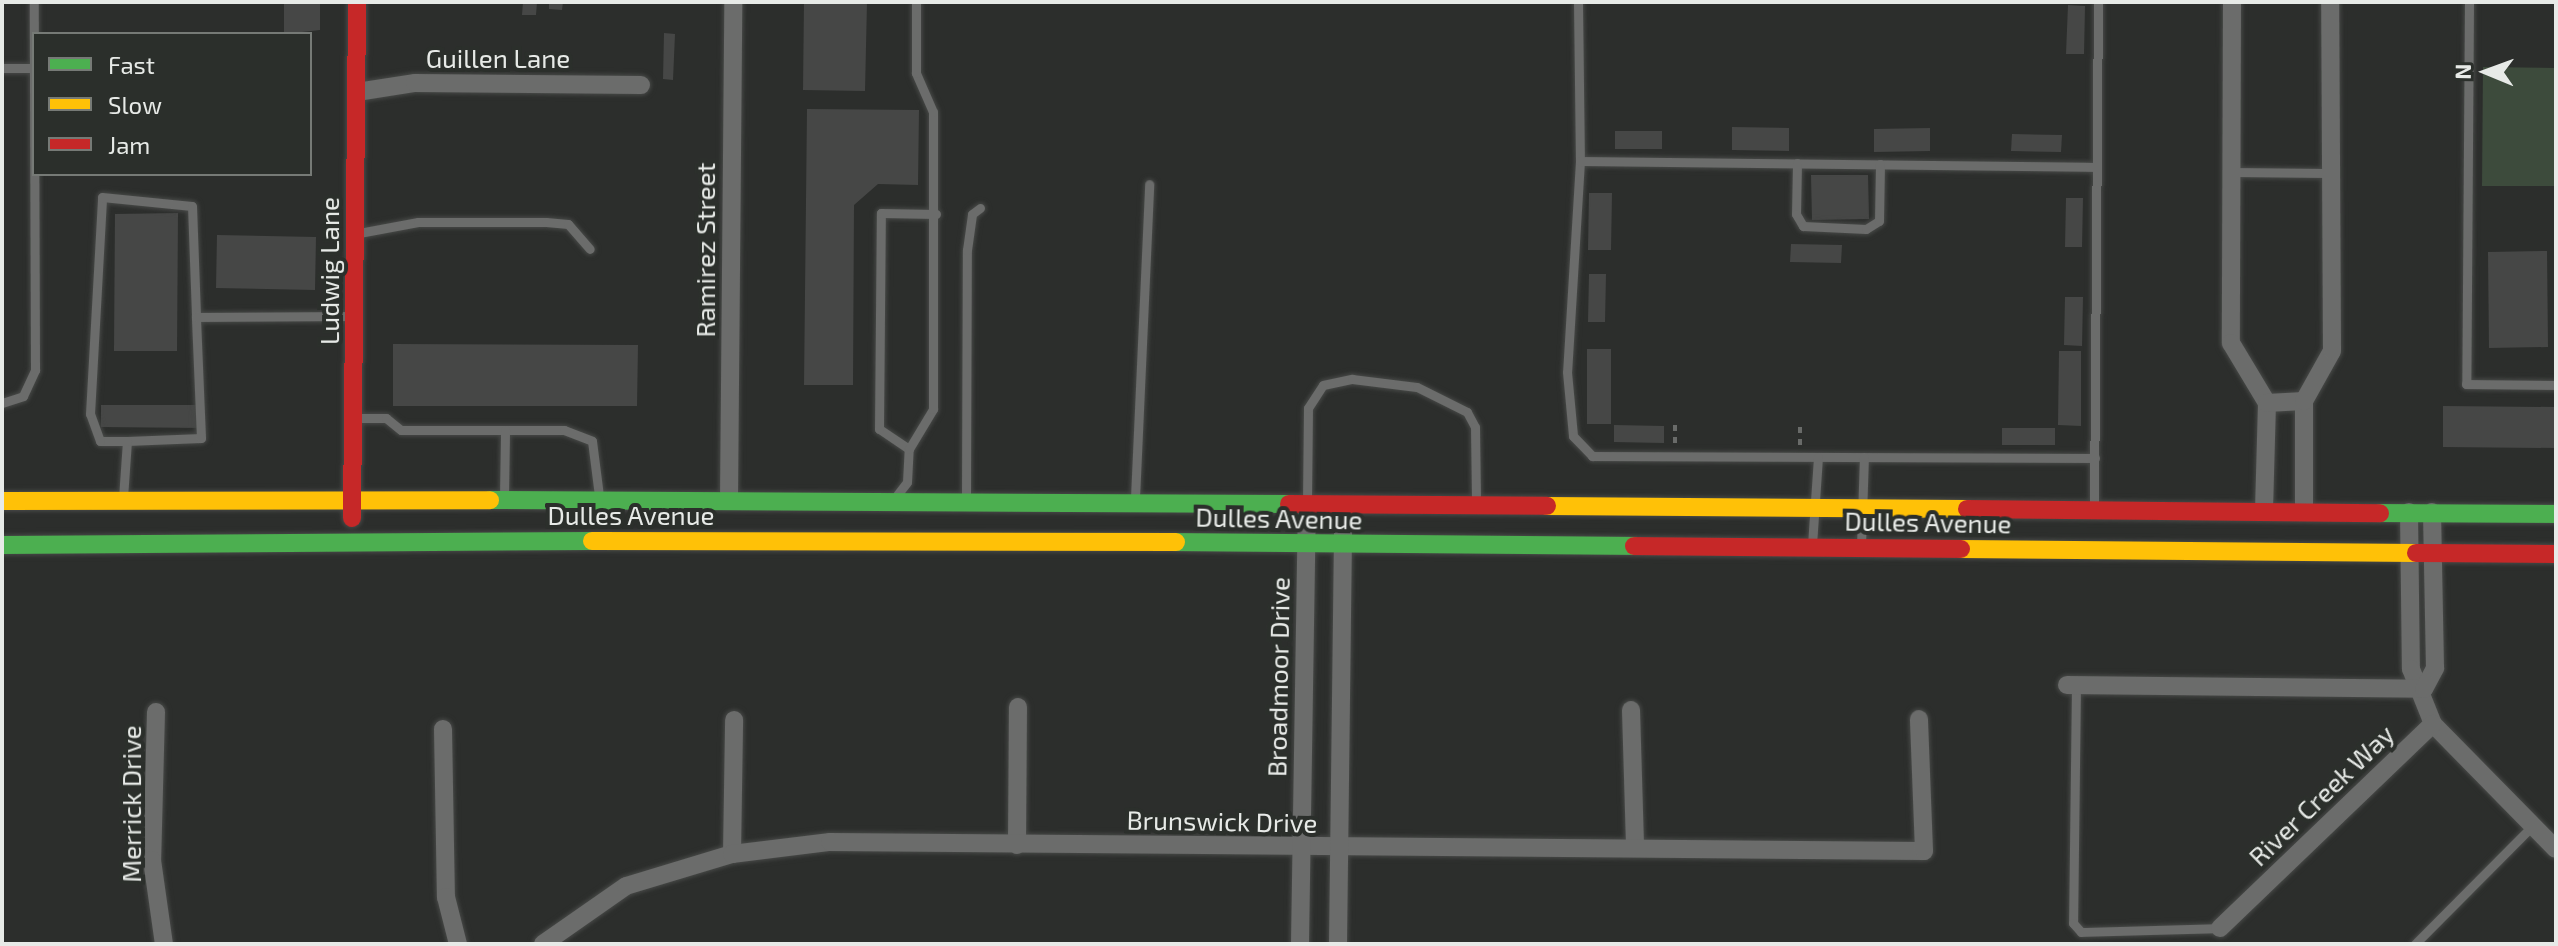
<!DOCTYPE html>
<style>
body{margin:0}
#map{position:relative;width:2558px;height:946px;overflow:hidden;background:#2c2e2c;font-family:"Exo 2",sans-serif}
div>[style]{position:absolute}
.green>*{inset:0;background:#3d4b3c}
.building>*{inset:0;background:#464746}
.path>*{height:4px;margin-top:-2px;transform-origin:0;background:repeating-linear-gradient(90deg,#696b69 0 6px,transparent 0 12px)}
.roads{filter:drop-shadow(0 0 2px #474947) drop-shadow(0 0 2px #474947)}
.lane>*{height:9px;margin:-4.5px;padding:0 4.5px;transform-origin:4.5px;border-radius:4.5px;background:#6b6c6b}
.street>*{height:18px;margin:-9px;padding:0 9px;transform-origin:9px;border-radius:9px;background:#6b6c6b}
.fast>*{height:18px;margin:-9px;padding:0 9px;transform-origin:9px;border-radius:9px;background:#4caf50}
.slow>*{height:18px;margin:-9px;padding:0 9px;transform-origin:9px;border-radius:9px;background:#ffc107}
.jam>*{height:18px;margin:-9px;padding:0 9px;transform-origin:9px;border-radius:9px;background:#c62828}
span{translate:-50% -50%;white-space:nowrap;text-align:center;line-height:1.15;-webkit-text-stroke:8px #2b2f2b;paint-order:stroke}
.street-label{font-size:26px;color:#e7eae7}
.frame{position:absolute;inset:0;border:4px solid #e7eae7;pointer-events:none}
.legend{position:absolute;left:32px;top:32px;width:280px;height:144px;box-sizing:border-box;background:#2b2f2b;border:2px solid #767a76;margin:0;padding:10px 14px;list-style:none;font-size:24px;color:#e7eae7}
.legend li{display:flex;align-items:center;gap:16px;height:40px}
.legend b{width:40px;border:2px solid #767a76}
.north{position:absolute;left:2446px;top:32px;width:80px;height:80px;-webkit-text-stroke:6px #2b2f2b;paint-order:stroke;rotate:271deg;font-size:22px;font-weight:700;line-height:32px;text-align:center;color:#e7eae7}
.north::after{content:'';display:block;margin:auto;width:28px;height:36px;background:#e7eae7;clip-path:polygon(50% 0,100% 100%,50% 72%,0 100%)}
</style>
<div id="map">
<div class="green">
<i style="clip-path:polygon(2483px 67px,2556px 68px,2556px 186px,2482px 186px)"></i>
</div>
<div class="building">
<i style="clip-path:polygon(284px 2px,320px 2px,320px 30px,284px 34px)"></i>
<i style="clip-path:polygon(523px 2px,537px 2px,536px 15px,522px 15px)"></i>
<i style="clip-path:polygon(549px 2px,563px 2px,562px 10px,549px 9px)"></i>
<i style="clip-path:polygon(804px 2px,867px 2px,865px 91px,803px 90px)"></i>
<i style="clip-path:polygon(2068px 5px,2085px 6px,2084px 54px,2066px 54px)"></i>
<i style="clip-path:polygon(664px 33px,675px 34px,673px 80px,663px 79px)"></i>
<i style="clip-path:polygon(807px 109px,919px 110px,918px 185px,878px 184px,854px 205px,853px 385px,804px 385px)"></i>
<i style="clip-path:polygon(1732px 127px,1789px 128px,1789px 151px,1732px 150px)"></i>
<i style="clip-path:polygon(1930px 128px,1930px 151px,1874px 152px,1874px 129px)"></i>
<i style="clip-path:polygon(1615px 131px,1662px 131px,1662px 149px,1615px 149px)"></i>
<i style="clip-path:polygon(2012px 134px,2062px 135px,2061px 152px,2011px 151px)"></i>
<i style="clip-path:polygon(1811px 175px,1868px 175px,1869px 219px,1812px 220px)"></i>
<i style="clip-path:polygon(1589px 193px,1612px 193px,1611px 250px,1588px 250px)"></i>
<i style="clip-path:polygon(2066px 198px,2083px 198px,2082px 247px,2065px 247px)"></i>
<i style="clip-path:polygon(178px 213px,177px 351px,114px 351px,115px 214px)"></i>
<i style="clip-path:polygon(217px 235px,316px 237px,315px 290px,216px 288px)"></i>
<i style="clip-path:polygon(1791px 244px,1842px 245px,1841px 263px,1790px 262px)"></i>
<i style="clip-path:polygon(2547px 251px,2548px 347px,2489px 348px,2488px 252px)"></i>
<i style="clip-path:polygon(1589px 274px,1606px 274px,1605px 322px,1588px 322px)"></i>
<i style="clip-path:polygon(2065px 297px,2083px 297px,2082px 346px,2064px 345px)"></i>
<i style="clip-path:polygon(393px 344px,638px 345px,637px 406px,393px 406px)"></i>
<i style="clip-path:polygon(1587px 349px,1611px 349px,1611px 424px,1587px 424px)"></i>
<i style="clip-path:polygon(2059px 351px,2081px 351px,2081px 426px,2058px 425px)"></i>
<i style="clip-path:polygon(101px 405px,201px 405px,201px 428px,101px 427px)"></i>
<i style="clip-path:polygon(2443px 406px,2556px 407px,2556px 448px,2443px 447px)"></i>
<i style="clip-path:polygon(1614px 425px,1664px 426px,1664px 443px,1614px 442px)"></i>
<i style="clip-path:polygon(2002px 428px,2055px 428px,2055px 445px,2002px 445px)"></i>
</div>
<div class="path">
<i style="left:1675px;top:443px;width:18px;rotate:-90deg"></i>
<i style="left:1800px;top:445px;width:18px;rotate:-90deg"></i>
</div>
<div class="roads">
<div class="lane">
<i style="left:1578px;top:2px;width:159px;rotate:89.3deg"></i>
<i style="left:1580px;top:161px;width:211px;rotate:93.5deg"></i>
<i style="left:1567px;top:372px;width:64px;rotate:84.6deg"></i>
<i style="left:1573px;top:436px;width:28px;rotate:46deg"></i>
<i style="left:1592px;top:456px;width:503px;rotate:0.23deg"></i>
<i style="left:2469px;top:2px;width:382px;rotate:90.4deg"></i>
<i style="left:2466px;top:384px;width:90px;rotate:0.6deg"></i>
<i style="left:2px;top:68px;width:30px"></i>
<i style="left:1580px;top:161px;width:517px;rotate:0.66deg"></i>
<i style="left:1797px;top:163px;width:51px;rotate:91.1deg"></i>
<i style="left:1796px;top:214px;width:14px;rotate:60deg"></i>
<i style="left:1803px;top:226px;width:63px;rotate:2.7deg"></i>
<i style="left:1866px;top:229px;width:15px;rotate:-32deg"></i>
<i style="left:1879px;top:221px;width:57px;rotate:-89deg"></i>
<i style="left:2232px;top:172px;width:95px;rotate:0.6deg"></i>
<i style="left:359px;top:233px;width:60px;rotate:-10.6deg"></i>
<i style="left:418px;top:222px;width:128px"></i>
<i style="left:546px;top:222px;width:22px;rotate:5deg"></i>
<i style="left:568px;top:224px;width:33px;rotate:49deg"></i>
<i style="left:2px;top:403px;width:22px;rotate:-18deg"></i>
<i style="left:23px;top:396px;width:29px;rotate:-65deg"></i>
<i style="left:35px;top:370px;width:368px;rotate:-90.2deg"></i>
<i style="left:354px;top:418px;width:32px"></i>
<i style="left:386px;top:418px;width:19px;rotate:39deg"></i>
<i style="left:401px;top:430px;width:163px"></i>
<i style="left:564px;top:430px;width:30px;rotate:21deg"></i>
<i style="left:592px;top:441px;width:55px;rotate:82.7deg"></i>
<i style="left:127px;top:441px;width:74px;rotate:-2.3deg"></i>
<i style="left:201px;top:438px;width:121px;rotate:-92.4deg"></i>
<i style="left:909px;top:449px;width:36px;rotate:-146deg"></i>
<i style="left:879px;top:429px;width:216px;rotate:-89.5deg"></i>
<i style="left:881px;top:213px;width:55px;rotate:1deg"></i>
<i style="left:897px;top:495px;width:16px;rotate:-52deg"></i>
<i style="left:907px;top:482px;width:33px;rotate:-87deg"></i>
<i style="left:909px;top:449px;width:47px;rotate:-59deg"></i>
<i style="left:933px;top:409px;width:297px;rotate:-90deg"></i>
<i style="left:933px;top:112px;width:43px;rotate:-113.6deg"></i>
<i style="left:916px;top:73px;width:71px;rotate:-90deg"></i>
<i style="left:504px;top:497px;width:67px;rotate:-89.1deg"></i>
<i style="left:123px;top:498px;width:57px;rotate:-86deg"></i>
<i style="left:127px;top:441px;width:27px;rotate:180deg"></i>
<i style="left:100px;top:441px;width:29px;rotate:-110deg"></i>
<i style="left:90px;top:414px;width:217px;rotate:-86.8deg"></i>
<i style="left:102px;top:197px;width:90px;rotate:5.7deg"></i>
<i style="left:192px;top:206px;width:111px;rotate:87.9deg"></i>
<i style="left:196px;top:317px;width:156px;rotate:-0.4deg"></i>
<i style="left:966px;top:498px;width:248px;rotate:-89.8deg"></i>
<i style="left:967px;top:250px;width:36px;rotate:-82deg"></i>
<i style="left:972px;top:214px;width:10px;rotate:-37deg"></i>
<i style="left:1135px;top:498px;width:314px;rotate:-87.4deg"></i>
<i style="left:1307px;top:503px;width:95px;rotate:-89.4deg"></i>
<i style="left:1308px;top:408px;width:27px;rotate:-57deg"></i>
<i style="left:1323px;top:385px;width:30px;rotate:-12deg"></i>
<i style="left:1352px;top:379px;width:65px;rotate:7deg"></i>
<i style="left:1417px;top:387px;width:56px;rotate:26.6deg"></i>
<i style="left:1467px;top:412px;width:17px;rotate:62deg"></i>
<i style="left:1475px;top:427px;width:74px;rotate:89.2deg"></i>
<i style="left:2094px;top:507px;width:505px;rotate:-89.55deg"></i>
<i style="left:1812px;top:545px;width:88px;rotate:-86.1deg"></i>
<i style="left:1861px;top:546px;width:89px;rotate:-88.1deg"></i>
<i style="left:2076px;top:685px;width:238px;rotate:90.7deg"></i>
<i style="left:2073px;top:923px;width:12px;rotate:48deg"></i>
<i style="left:2081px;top:932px;width:139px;rotate:-1.6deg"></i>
<i style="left:2415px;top:944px;width:168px;rotate:-45.2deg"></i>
</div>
<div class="street">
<i style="left:2232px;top:2px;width:341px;rotate:90.2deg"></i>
<i style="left:2231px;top:343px;width:70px;rotate:59deg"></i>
<i style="left:2267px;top:403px;width:105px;rotate:91.6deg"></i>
<i style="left:357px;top:92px;width:59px;rotate:-8.8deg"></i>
<i style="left:415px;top:83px;width:226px;rotate:0.5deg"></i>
<i style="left:2267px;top:403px;width:37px;rotate:-3deg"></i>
<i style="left:729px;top:499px;width:497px;rotate:-89.5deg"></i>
<i style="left:2304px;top:508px;width:107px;rotate:-90deg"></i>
<i style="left:2304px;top:401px;width:57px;rotate:-60.8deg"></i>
<i style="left:2332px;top:351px;width:349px;rotate:-90.3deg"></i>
<i style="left:2409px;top:512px;width:157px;rotate:89.3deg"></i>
<i style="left:2411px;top:669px;width:59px;rotate:68.2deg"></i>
<i style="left:2067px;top:685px;width:357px;rotate:0.6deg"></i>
<i style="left:2424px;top:689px;width:24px;rotate:-62deg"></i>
<i style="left:2435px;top:668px;width:156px;rotate:-91.1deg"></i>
<i style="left:1631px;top:710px;width:135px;rotate:88.3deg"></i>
<i style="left:156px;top:712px;width:148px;rotate:91.5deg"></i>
<i style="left:152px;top:860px;width:85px;rotate:81.9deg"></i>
<i style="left:2433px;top:724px;width:175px;rotate:45.5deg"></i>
<i style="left:443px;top:729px;width:168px;rotate:89deg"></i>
<i style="left:446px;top:897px;width:49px;rotate:75.7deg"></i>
<i style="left:1017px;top:845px;width:138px;rotate:-89.6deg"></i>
<i style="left:732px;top:854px;width:134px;rotate:-89.1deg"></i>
<i style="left:2220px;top:928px;width:295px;rotate:-43.8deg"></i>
<i style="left:543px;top:944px;width:101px;rotate:-34.9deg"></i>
<i style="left:626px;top:886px;width:111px;rotate:-16.8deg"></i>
<i style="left:732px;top:854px;width:99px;rotate:-7deg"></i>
<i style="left:830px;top:842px;width:1094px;rotate:0.47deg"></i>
<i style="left:1924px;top:851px;width:132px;rotate:-92.2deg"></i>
<i style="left:1300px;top:944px;width:438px;rotate:-89.1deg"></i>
<i style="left:1338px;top:944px;width:436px;rotate:-89.3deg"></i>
</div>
<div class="fast">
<i style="left:490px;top:500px;width:799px;rotate:0.29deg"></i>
<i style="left:2380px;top:513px;width:176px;rotate:0.3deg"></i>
<i style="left:1176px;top:542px;width:458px;rotate:0.5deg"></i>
<i style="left:2px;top:545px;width:590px;rotate:-0.39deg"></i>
</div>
<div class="slow">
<i style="left:2px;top:501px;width:488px;rotate:-0.1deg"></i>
<i style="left:1547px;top:506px;width:420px;rotate:0.4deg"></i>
<i style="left:592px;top:541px;width:584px;rotate:0.1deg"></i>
<i style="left:1961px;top:549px;width:455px;rotate:0.5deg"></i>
</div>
<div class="jam">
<i style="left:1289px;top:504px;width:258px;rotate:0.4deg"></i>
<i style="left:1967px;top:509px;width:413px;rotate:0.6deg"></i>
<i style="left:352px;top:518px;width:516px;rotate:-89.44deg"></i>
<i style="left:1634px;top:546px;width:327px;rotate:0.5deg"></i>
<i style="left:2416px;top:553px;width:140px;rotate:0.4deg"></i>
</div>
</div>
<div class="street-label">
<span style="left:498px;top:58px">Guillen Lane</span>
<span style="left:705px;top:250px;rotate:-90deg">Ramirez Street</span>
<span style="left:329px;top:271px;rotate:-90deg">Ludwig Lane</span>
<span style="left:631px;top:515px">Dulles Avenue</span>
<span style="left:1279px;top:518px;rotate:1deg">Dulles Avenue</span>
<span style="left:1928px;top:522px;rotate:1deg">Dulles Avenue</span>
<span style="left:1278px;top:677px;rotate:-89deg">Broadmoor Drive</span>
<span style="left:2321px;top:795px;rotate:-44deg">River Creek Way</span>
<span style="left:131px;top:804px;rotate:-90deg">Merrick Drive</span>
<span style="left:1222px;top:821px;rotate:1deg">Brunswick Drive</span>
</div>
<div class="frame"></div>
<ul class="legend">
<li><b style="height:10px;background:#4caf50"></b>Fast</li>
<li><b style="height:10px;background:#ffc107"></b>Slow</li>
<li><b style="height:10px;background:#c62828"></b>Jam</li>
</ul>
<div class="north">N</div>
</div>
